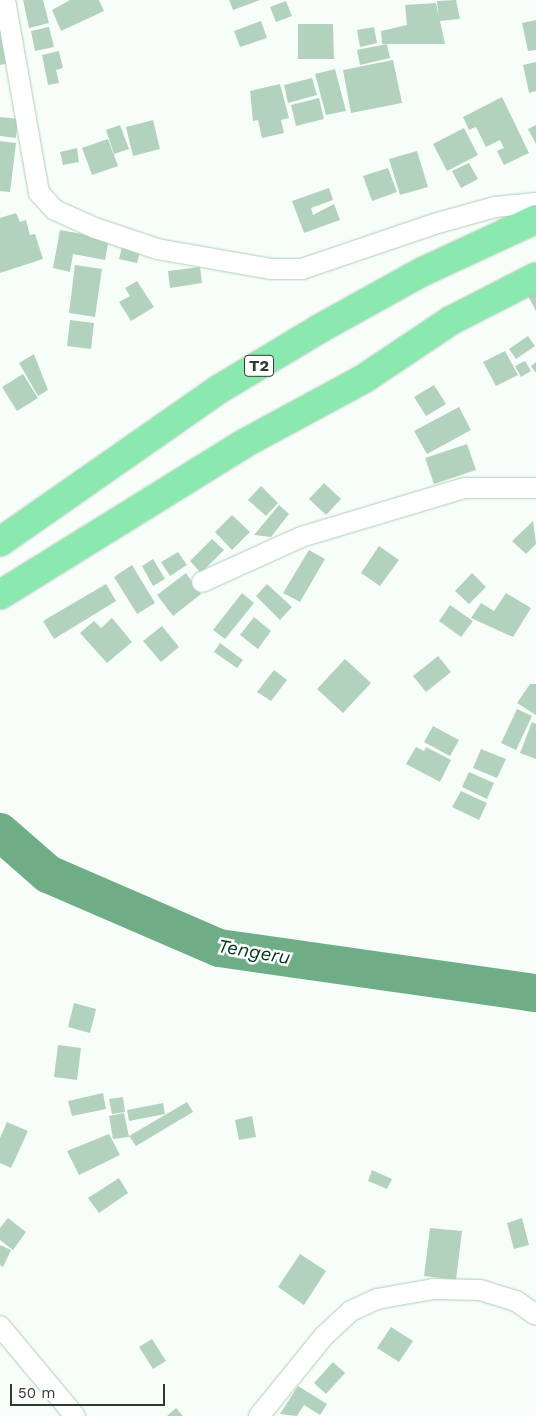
<!DOCTYPE html>
<style>
body{margin:0}
#map{position:relative;width:536px;height:1416px;overflow:hidden;background:#f7fef9;font-family:"Work Sans",sans-serif}
div>[style]{position:absolute}
.river>*{height:38px;margin:-19px;padding:0 19px;transform-origin:19px;border-radius:19px;background:#6fad86}
.building>*{inset:0;background:#b3d2bd}
.roads{filter:drop-shadow(0 0 1px #aecdb8) drop-shadow(0 0 1px #aecdb8)}
.minor>*{height:20px;margin:-10px;padding:0 10px;transform-origin:10px;border-radius:10px;background:#fff}
.highway>*{height:28px;margin:-14px;padding:0 14px;transform-origin:14px;border-radius:14px;background:#8be9b0}
span{translate:-50% -50%;white-space:nowrap;text-align:center;line-height:1.15;-webkit-text-stroke:5px #fff;paint-order:stroke}
.shield-label span{padding:1px 4px;background:#fff;border:1px solid;border-radius:4px;-webkit-text-stroke-width:0}
.shield-label{font-size:16px;color:#2e3a32;font-weight:700}
.water-label{font-size:19px;color:#02361d;font-style:italic}
.scale{position:absolute;left:10px;top:1384px;width:155px;height:22px;box-sizing:border-box;border:2px solid #2e3a32;border-top:0;padding-left:6px;font-size:15px;line-height:18px;white-space:nowrap;color:#2e3a32;-webkit-text-stroke:4px #fff;paint-order:stroke}
</style>
<div id="map">
<div class="river">
<i style="left:0;top:832px;width:64px;rotate:41.2deg"></i>
<i style="left:48px;top:874px;width:186px;rotate:23.4deg"></i>
<i style="left:219px;top:948px;width:320px;rotate:8.1deg"></i>
</div>
<div class="building">
<i style="clip-path:polygon(23px 0,43px 0,49px 23px,29px 28px)"></i>
<i style="clip-path:polygon(99px 0,104px 11px,61px 31px,52px 10px,70px 0)"></i>
<i style="clip-path:polygon(229px 0,260px 0,233px 10px)"></i>
<i style="clip-path:polygon(456px 0,460px 19px,439px 21px,437px 1px)"></i>
<i style="clip-path:polygon(286px 1px,292px 16px,276px 22px,270px 7px)"></i>
<i style="clip-path:polygon(436px 3px,445px 44px,382px 44px,381px 31px,407px 25px,405px 5px)"></i>
<i style="clip-path:polygon(536px 20px,536px 50px,528px 51px,522px 23px)"></i>
<i style="clip-path:polygon(261px 21px,267px 38px,240px 47px,234px 31px)"></i>
<i style="clip-path:polygon(0 22px,10px 63px,0 65px)"></i>
<i style="clip-path:polygon(298px 24px,333px 24px,334px 59px,298px 59px)"></i>
<i style="clip-path:polygon(49px 27px,54px 47px,35px 51px,31px 31px)"></i>
<i style="clip-path:polygon(374px 27px,377px 43px,360px 47px,357px 30px)"></i>
<i style="clip-path:polygon(387px 44px,390px 58px,360px 65px,357px 50px)"></i>
<i style="clip-path:polygon(59px 51px,63px 68px,56px 70px,59px 83px,48px 85px,42px 55px)"></i>
<i style="clip-path:polygon(393px 60px,402px 103px,351px 113px,343px 70px)"></i>
<i style="clip-path:polygon(536px 62px,536px 91px,529px 93px,523px 65px)"></i>
<i style="clip-path:polygon(335px 69px,346px 111px,326px 115px,315px 74px)"></i>
<i style="clip-path:polygon(312px 78px,317px 95px,288px 103px,284px 85px)"></i>
<i style="clip-path:polygon(280px 84px,289px 118px,281px 120px,284px 133px,262px 138px,258px 120px,253px 121px,250px 91px)"></i>
<i style="clip-path:polygon(502px 97px,529px 153px,504px 165px,497px 151px,504px 148px,500px 140px,486px 147px,476px 127px,469px 130px,463px 117px)"></i>
<i style="clip-path:polygon(319px 98px,324px 119px,296px 126px,291px 105px)"></i>
<i style="clip-path:polygon(0 117px,18px 119px,16px 138px,0 136px)"></i>
<i style="clip-path:polygon(153px 120px,160px 149px,133px 156px,126px 127px)"></i>
<i style="clip-path:polygon(120px 125px,129px 149px,114px 154px,106px 130px)"></i>
<i style="clip-path:polygon(536px 125px,536px 144px,528px 129px)"></i>
<i style="clip-path:polygon(464px 128px,478px 155px,447px 171px,433px 144px)"></i>
<i style="clip-path:polygon(108px 139px,118px 166px,92px 175px,82px 148px)"></i>
<i style="clip-path:polygon(0 141px,16px 143px,10px 192px,0 191px)"></i>
<i style="clip-path:polygon(77px 148px,79px 162px,63px 165px,60px 152px)"></i>
<i style="clip-path:polygon(417px 151px,428px 187px,400px 195px,389px 159px)"></i>
<i style="clip-path:polygon(469px 163px,478px 179px,461px 188px,452px 171px)"></i>
<i style="clip-path:polygon(388px 168px,397px 192px,372px 201px,363px 176px)"></i>
<i style="clip-path:polygon(329px 188px,333px 200px,311px 208px,313px 215px,334px 204px,340px 220px,304px 233px,292px 201px)"></i>
<i style="clip-path:polygon(16px 213px,20px 222px,26px 220px,30px 235px,35px 234px,43px 259px,0 273px,0 218px)"></i>
<i style="clip-path:polygon(60px 230px,109px 239px,105px 260px,73px 254px,70px 272px,53px 268px)"></i>
<i style="clip-path:polygon(123px 243px,141px 247px,137px 263px,119px 259px)"></i>
<i style="clip-path:polygon(75px 265px,102px 269px,95px 317px,69px 313px)"></i>
<i style="clip-path:polygon(200px 267px,202px 283px,170px 288px,168px 271px)"></i>
<i style="clip-path:polygon(137px 281px,154px 307px,131px 321px,119px 302px,130px 296px,125px 288px)"></i>
<i style="clip-path:polygon(536px 289px,536px 311px,527px 294px)"></i>
<i style="clip-path:polygon(70px 320px,94px 323px,91px 349px,67px 346px)"></i>
<i style="clip-path:polygon(528px 336px,535px 346px,516px 359px,509px 349px)"></i>
<i style="clip-path:polygon(505px 351px,518px 375px,496px 386px,483px 362px)"></i>
<i style="clip-path:polygon(34px 354px,48px 390px,38px 396px,19px 363px)"></i>
<i style="clip-path:polygon(525px 361px,531px 371px,521px 377px,515px 366px)"></i>
<i style="clip-path:polygon(536px 362px,536px 373px,531px 366px)"></i>
<i style="clip-path:polygon(23px 374px,38px 398px,17px 411px,2px 387px)"></i>
<i style="clip-path:polygon(434px 385px,446px 404px,426px 416px,414px 397px)"></i>
<i style="clip-path:polygon(459px 407px,471px 430px,427px 454px,414px 431px)"></i>
<i style="clip-path:polygon(467px 444px,476px 470px,434px 484px,425px 458px)"></i>
<i style="clip-path:polygon(324px 483px,341px 499px,326px 515px,309px 499px)"></i>
<i style="clip-path:polygon(261px 486px,278px 503px,266px 516px,248px 500px)"></i>
<i style="clip-path:polygon(279px 505px,289px 514px,271px 537px,254px 535px)"></i>
<i style="clip-path:polygon(232px 515px,250px 532px,232px 550px,215px 532px)"></i>
<i style="clip-path:polygon(533px 521px,536px 544px,526px 554px,512px 541px)"></i>
<i style="clip-path:polygon(212px 539px,224px 550px,201px 573px,190px 561px)"></i>
<i style="clip-path:polygon(379px 546px,399px 560px,380px 586px,361px 573px)"></i>
<i style="clip-path:polygon(309px 550px,325px 559px,300px 602px,283px 593px)"></i>
<i style="clip-path:polygon(178px 552px,187px 565px,170px 576px,161px 562px)"></i>
<i style="clip-path:polygon(153px 559px,165px 579px,153px 586px,142px 566px)"></i>
<i style="clip-path:polygon(132px 565px,155px 603px,137px 614px,114px 577px)"></i>
<i style="clip-path:polygon(186px 573px,201px 594px,173px 616px,157px 595px)"></i>
<i style="clip-path:polygon(472px 573px,486px 587px,469px 604px,455px 591px)"></i>
<i style="clip-path:polygon(106px 584px,116px 601px,54px 639px,43px 621px)"></i>
<i style="clip-path:polygon(267px 584px,292px 607px,280px 620px,256px 596px)"></i>
<i style="clip-path:polygon(242px 593px,254px 603px,225px 639px,213px 630px)"></i>
<i style="clip-path:polygon(506px 593px,531px 608px,513px 637px,471px 618px,481px 603px,494px 611px)"></i>
<i style="clip-path:polygon(450px 605px,473px 621px,461px 637px,439px 621px)"></i>
<i style="clip-path:polygon(254px 617px,271px 631px,258px 649px,240px 635px)"></i>
<i style="clip-path:polygon(112px 618px,132px 642px,107px 663px,80px 633px,94px 621px,101px 628px)"></i>
<i style="clip-path:polygon(162px 626px,179px 647px,161px 662px,143px 641px)"></i>
<i style="clip-path:polygon(220px 643px,243px 660px,237px 668px,214px 652px)"></i>
<i style="clip-path:polygon(438px 656px,451px 672px,426px 692px,413px 676px)"></i>
<i style="clip-path:polygon(345px 659px,371px 683px,343px 713px,317px 689px)"></i>
<i style="clip-path:polygon(274px 670px,287px 680px,271px 701px,257px 692px)"></i>
<i style="clip-path:polygon(530px 684px,536px 684px,536px 715px,517px 703px)"></i>
<i style="clip-path:polygon(517px 709px,532px 716px,516px 750px,501px 743px)"></i>
<i style="clip-path:polygon(532px 722px,536px 724px,536px 759px,520px 753px)"></i>
<i style="clip-path:polygon(433px 726px,459px 740px,450px 756px,424px 742px)"></i>
<i style="clip-path:polygon(416px 747px,424px 751px,426px 747px,451px 760px,440px 782px,406px 764px)"></i>
<i style="clip-path:polygon(481px 749px,506px 759px,497px 778px,473px 768px)"></i>
<i style="clip-path:polygon(469px 772px,494px 783px,487px 799px,462px 787px)"></i>
<i style="clip-path:polygon(461px 791px,487px 803px,479px 820px,452px 807px)"></i>
<i style="clip-path:polygon(74px 1003px,96px 1009px,90px 1033px,68px 1027px)"></i>
<i style="clip-path:polygon(58px 1045px,81px 1048px,77px 1080px,54px 1077px)"></i>
<i style="clip-path:polygon(103px 1093px,106px 1109px,72px 1116px,68px 1101px)"></i>
<i style="clip-path:polygon(123px 1097px,125px 1112px,112px 1114px,109px 1099px)"></i>
<i style="clip-path:polygon(187px 1102px,193px 1112px,136px 1146px,129px 1136px)"></i>
<i style="clip-path:polygon(163px 1103px,165px 1114px,129px 1121px,127px 1110px)"></i>
<i style="clip-path:polygon(124px 1113px,129px 1137px,113px 1139px,109px 1116px)"></i>
<i style="clip-path:polygon(252px 1116px,256px 1137px,239px 1140px,235px 1120px)"></i>
<i style="clip-path:polygon(7px 1122px,28px 1131px,11px 1168px,0 1163px,0 1138px)"></i>
<i style="clip-path:polygon(109px 1134px,120px 1155px,79px 1175px,67px 1151px)"></i>
<i style="clip-path:polygon(372px 1170px,392px 1179px,387px 1189px,368px 1181px)"></i>
<i style="clip-path:polygon(119px 1178px,128px 1193px,99px 1213px,88px 1198px)"></i>
<i style="clip-path:polygon(8px 1218px,26px 1232px,13px 1250px,0 1240px,0 1228px)"></i>
<i style="clip-path:polygon(522px 1218px,529px 1245px,514px 1249px,507px 1223px)"></i>
<i style="clip-path:polygon(430px 1228px,462px 1231px,456px 1280px,424px 1276px)"></i>
<i style="clip-path:polygon(0 1245px,11px 1250px,3px 1267px,0 1265px)"></i>
<i style="clip-path:polygon(300px 1254px,326px 1271px,304px 1305px,278px 1287px)"></i>
<i style="clip-path:polygon(391px 1327px,413px 1341px,399px 1362px,377px 1348px)"></i>
<i style="clip-path:polygon(152px 1339px,166px 1361px,153px 1369px,139px 1347px)"></i>
<i style="clip-path:polygon(333px 1362px,345px 1373px,326px 1394px,314px 1383px)"></i>
<i style="clip-path:polygon(298px 1386px,327px 1404px,320px 1415px,304px 1405px,297px 1416px,280px 1414px)"></i>
<i style="clip-path:polygon(176px 1408px,183px 1416px,167px 1416px)"></i>
</div>
<div class="roads">
<div class="minor">
<i style="left:5px;top:0;width:196px;rotate:80deg"></i>
<i style="left:39px;top:193px;width:23px;rotate:47deg"></i>
<i style="left:55px;top:210px;width:44px;rotate:24.2deg"></i>
<i style="left:95px;top:228px;width:65px;rotate:18.7deg"></i>
<i style="left:157px;top:249px;width:115px;rotate:10deg"></i>
<i style="left:270px;top:269px;width:32px"></i>
<i style="left:302px;top:269px;width:139px;rotate:-18.8deg"></i>
<i style="left:434px;top:224px;width:63px;rotate:-15.6deg"></i>
<i style="left:495px;top:207px;width:41px;rotate:-5.6deg"></i>
<i style="left:202px;top:582px;width:109px;rotate:-24.4deg"></i>
<i style="left:301px;top:537px;width:170px;rotate:-16.7deg"></i>
<i style="left:464px;top:488px;width:72px"></i>
<i style="left:0;top:1326px;width:117px;rotate:50.2deg"></i>
<i style="left:259px;top:1416px;width:103px;rotate:-50.9deg"></i>
<i style="left:324px;top:1336px;width:37px;rotate:-43deg"></i>
<i style="left:351px;top:1311px;width:29px;rotate:-25deg"></i>
<i style="left:377px;top:1299px;width:57px;rotate:-10.1deg"></i>
<i style="left:433px;top:1289px;width:47px;rotate:1.2deg"></i>
<i style="left:480px;top:1290px;width:38px;rotate:17deg"></i>
<i style="left:516px;top:1301px;width:24px;rotate:35deg"></i>
</div>
<div class="highway">
<i style="left:0;top:542px;width:269px;rotate:-34.9deg"></i>
<i style="left:221px;top:388px;width:114px;rotate:-31deg"></i>
<i style="left:319px;top:329px;width:118px;rotate:-29deg"></i>
<i style="left:422px;top:272px;width:126px;rotate:-24.9deg"></i>
<i style="left:0;top:595px;width:288px;rotate:-31.8deg"></i>
<i style="left:245px;top:443px;width:136px;rotate:-28.4deg"></i>
<i style="left:365px;top:378px;width:102px;rotate:-33.8deg"></i>
<i style="left:450px;top:321px;width:97px;rotate:-27.1deg"></i>
</div>
</div>
<div class="shield-label">
<span style="left:259px;top:366px">T2</span>
</div>
<div class="water-label">
<span style="left:254px;top:952px;rotate:10deg">Tengeru</span>
</div>
<div class="scale">50 m</div>
</div>
